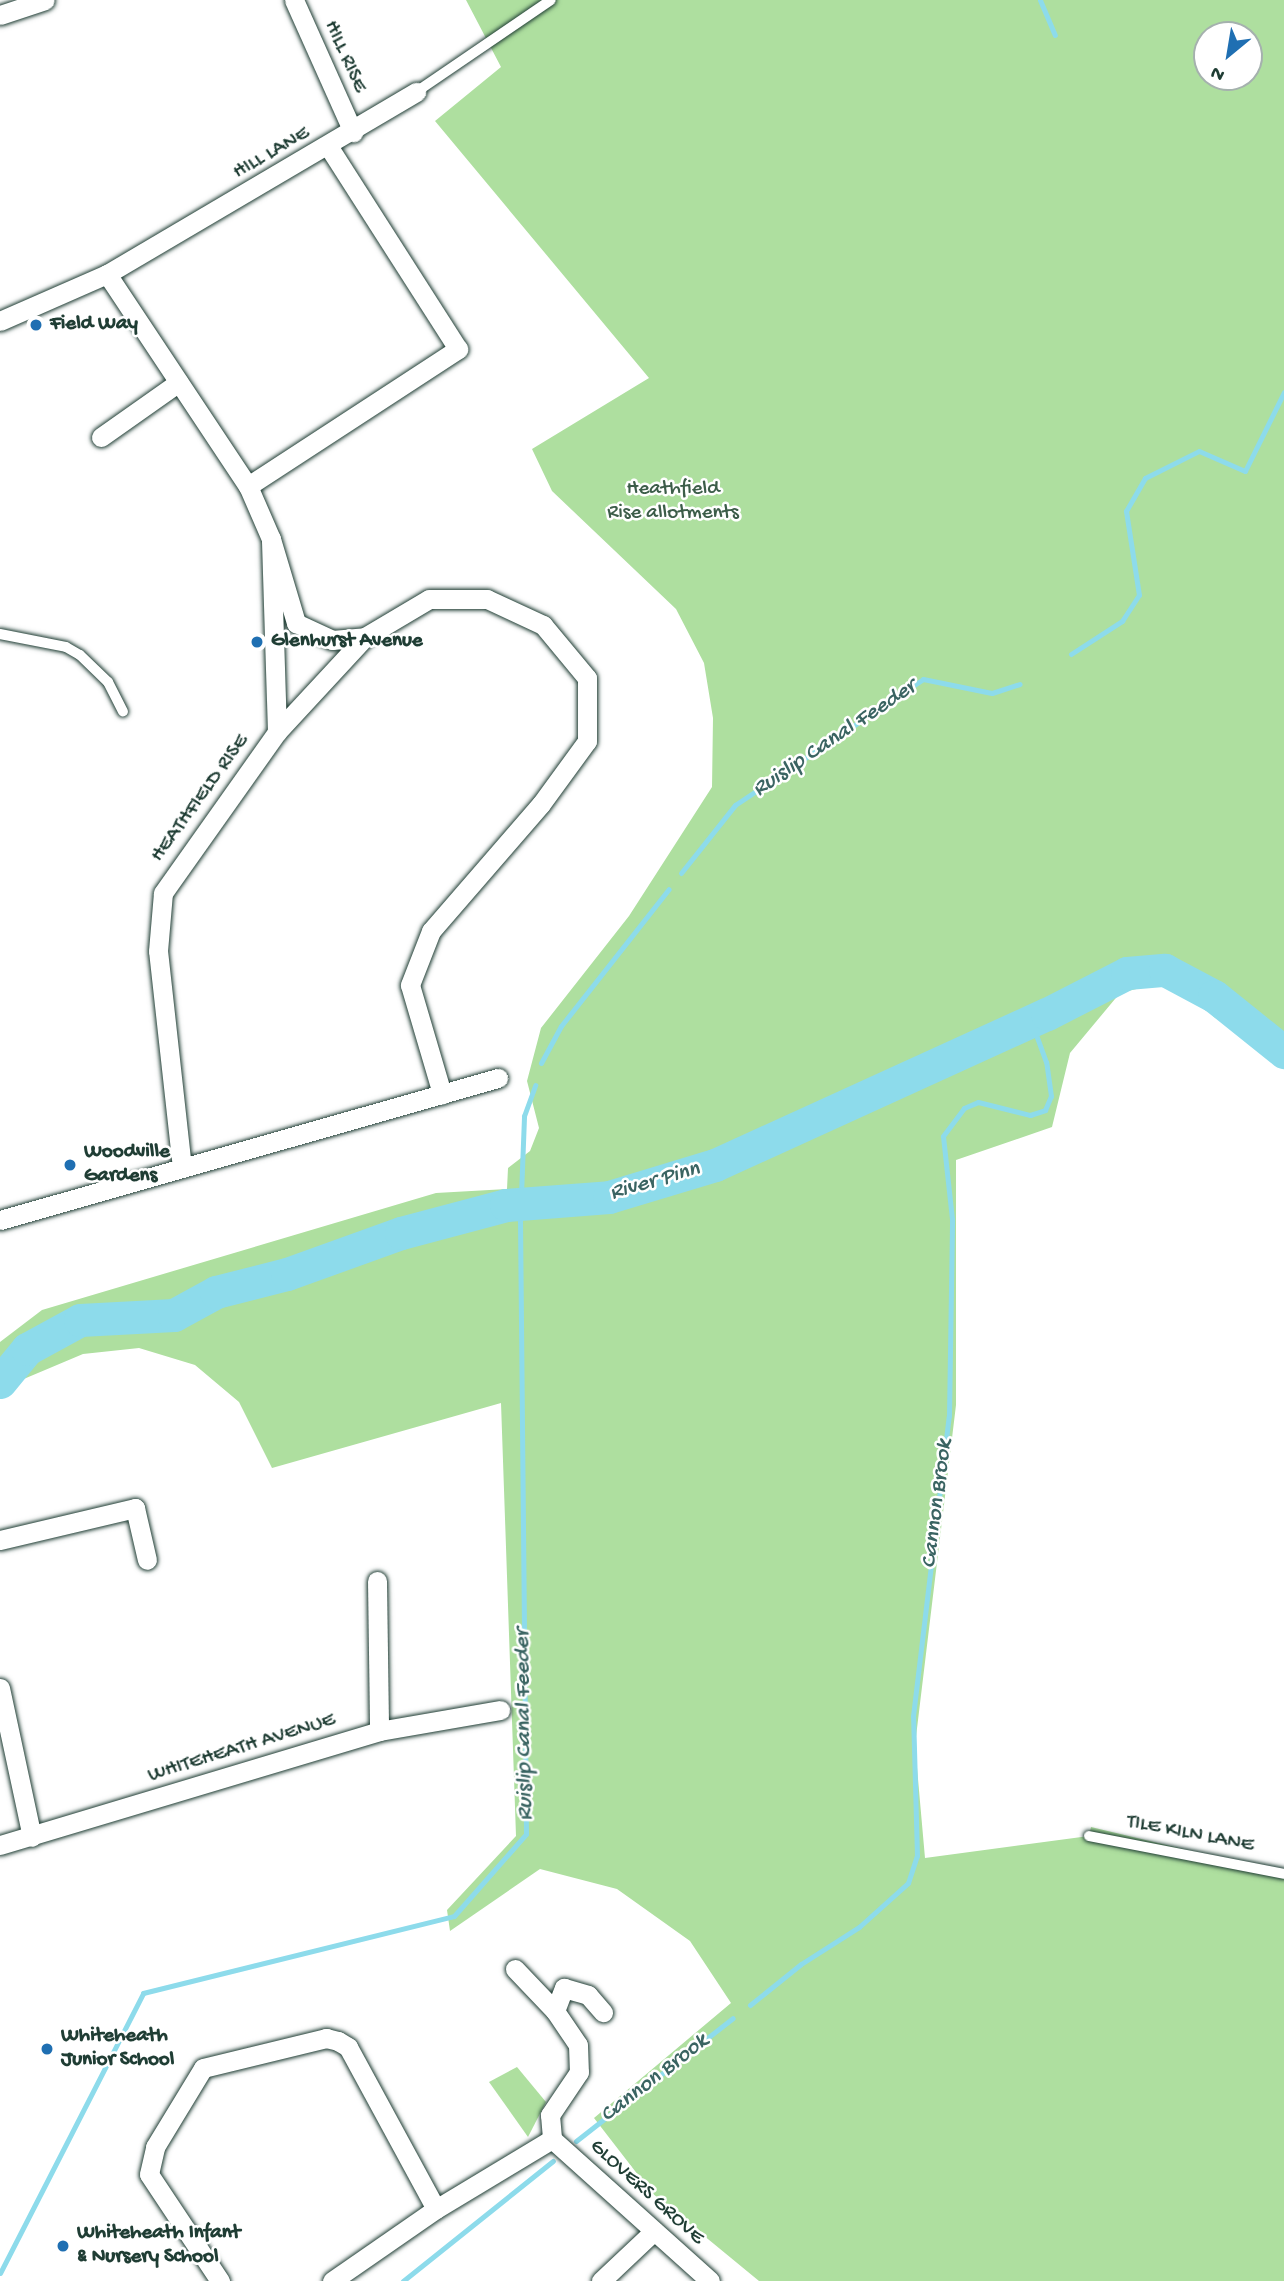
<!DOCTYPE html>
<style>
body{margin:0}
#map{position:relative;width:1284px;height:2281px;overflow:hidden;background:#fff;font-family:"Gochi Hand",sans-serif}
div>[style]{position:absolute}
.green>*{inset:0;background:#aedf9f}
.stream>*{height:5px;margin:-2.5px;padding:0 2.5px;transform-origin:2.5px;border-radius:2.5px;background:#8ddbeb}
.river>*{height:33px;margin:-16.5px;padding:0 16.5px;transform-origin:16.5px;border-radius:16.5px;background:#8ddbeb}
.roads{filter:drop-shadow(0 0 2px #1f3d34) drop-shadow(0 0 2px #1f3d34)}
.lane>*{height:10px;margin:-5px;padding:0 5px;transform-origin:5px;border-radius:5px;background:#fff}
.street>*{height:19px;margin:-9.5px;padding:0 9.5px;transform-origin:9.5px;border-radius:9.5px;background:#fff}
.dots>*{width:19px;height:19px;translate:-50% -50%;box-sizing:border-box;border:4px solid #fff;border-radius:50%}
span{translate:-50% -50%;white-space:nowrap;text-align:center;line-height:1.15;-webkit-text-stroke:5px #fff;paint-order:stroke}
.street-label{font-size:21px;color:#1f3d34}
.poi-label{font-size:21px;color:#1f3d34;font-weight:700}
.left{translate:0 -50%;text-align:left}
.park-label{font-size:21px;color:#3c5d49}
.water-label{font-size:23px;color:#3a6462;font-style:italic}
.north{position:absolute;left:1193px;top:21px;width:70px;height:70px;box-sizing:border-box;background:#fff;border:2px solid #a5b1ae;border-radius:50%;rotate:210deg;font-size:19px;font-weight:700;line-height:28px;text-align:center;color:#1f3d34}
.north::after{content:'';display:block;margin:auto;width:24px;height:32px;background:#1f6fb2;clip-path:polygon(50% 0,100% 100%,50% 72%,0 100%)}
</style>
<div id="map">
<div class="green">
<i style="clip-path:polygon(evenodd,466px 0,1284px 0,1284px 1068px,1276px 1057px,1214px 1017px,1192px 994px,1165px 982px,1120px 993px,1070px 1053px,1052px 1127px,956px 1160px,956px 1405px,915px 1745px,925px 1858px,1089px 1836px,1091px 1827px,1284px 1873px,1284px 2281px,759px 2281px,652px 2193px,594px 2118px,731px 2003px,690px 1941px,617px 1889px,540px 1869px,450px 1931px,447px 1910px,516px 1836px,501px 1403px,272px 1468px,239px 1402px,195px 1365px,139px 1348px,83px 1354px,0 1389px,0 1342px,42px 1310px,436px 1193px,507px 1189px,508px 1168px,530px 1151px,539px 1128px,527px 1081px,541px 1028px,629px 916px,712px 787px,713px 718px,704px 663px,676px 609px,552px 491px,532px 449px,649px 378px,435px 121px,501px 67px,466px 0,1207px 35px,1249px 35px,1249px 77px,1207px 77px,1207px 35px)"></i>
<i style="clip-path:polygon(517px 2067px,546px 2102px,528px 2137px,489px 2082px)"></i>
</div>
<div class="stream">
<i style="left:1040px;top:0;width:38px;rotate:67deg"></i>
<i style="left:1071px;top:654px;width:61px;rotate:-32.9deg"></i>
<i style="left:1122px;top:621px;width:31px;rotate:-57deg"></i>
<i style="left:1139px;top:595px;width:85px;rotate:-98.8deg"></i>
<i style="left:1126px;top:511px;width:38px;rotate:-60deg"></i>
<i style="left:1145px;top:478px;width:60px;rotate:-26.6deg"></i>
<i style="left:1199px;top:451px;width:50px;rotate:23.5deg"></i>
<i style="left:1245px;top:471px;width:88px;rotate:-63.7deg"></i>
<i style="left:681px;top:873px;width:87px;rotate:-51.5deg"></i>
<i style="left:735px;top:805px;width:226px;rotate:-33.8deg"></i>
<i style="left:923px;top:679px;width:70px;rotate:11.5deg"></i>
<i style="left:992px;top:693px;width:29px;rotate:-18deg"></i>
<i style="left:541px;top:1063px;width:42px;rotate:-61.6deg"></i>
<i style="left:561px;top:1026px;width:174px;rotate:-51.8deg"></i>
<i style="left:750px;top:2005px;width:65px;rotate:-38.8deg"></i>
<i style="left:801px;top:1964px;width:69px;rotate:-32.5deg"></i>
<i style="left:859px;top:1927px;width:66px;rotate:-41.9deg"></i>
<i style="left:908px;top:1883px;width:28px;rotate:-72deg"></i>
<i style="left:917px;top:1856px;width:140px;rotate:-91.6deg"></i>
<i style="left:913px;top:1716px;width:302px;rotate:-83.2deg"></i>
<i style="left:949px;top:1416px;width:197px;rotate:-89.1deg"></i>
<i style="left:952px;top:1219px;width:83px;rotate:-96.2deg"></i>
<i style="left:943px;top:1136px;width:35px;rotate:-53deg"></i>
<i style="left:964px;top:1108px;width:15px;rotate:-23deg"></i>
<i style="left:978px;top:1102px;width:54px;rotate:14deg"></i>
<i style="left:1030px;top:1115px;width:16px;rotate:-18deg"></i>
<i style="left:1045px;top:1110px;width:15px;rotate:-67deg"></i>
<i style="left:1051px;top:1096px;width:34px;rotate:-98deg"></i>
<i style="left:1046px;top:1062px;width:44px;rotate:-110.1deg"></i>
<i style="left:576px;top:2141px;width:199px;rotate:-38.1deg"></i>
<i style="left:0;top:2273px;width:314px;rotate:-62.9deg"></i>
<i style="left:143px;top:1993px;width:320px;rotate:-13.9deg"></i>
<i style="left:454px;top:1916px;width:109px;rotate:-48.7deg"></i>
<i style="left:526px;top:1834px;width:613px;rotate:-90.56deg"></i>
<i style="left:520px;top:1221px;width:105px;rotate:-87.8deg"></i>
<i style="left:524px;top:1116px;width:33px;rotate:-70deg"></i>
<i style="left:403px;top:2281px;width:192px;rotate:-38.7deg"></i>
</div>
<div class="river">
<i style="left:0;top:1382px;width:43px;rotate:-50.7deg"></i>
<i style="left:27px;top:1349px;width:60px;rotate:-28.7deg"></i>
<i style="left:80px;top:1320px;width:94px;rotate:-3deg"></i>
<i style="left:174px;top:1315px;width:48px;rotate:-28.7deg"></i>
<i style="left:216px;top:1292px;width:73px;rotate:-14.2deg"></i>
<i style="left:287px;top:1274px;width:121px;rotate:-19.8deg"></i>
<i style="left:401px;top:1233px;width:109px;rotate:-14.9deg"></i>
<i style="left:506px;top:1205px;width:103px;rotate:-4.4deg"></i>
<i style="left:609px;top:1197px;width:111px;rotate:-16.8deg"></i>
<i style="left:715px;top:1165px;width:365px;rotate:-24.5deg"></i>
<i style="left:1047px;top:1014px;width:90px;rotate:-27.1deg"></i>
<i style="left:1127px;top:973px;width:38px;rotate:-5deg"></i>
<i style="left:1165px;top:970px;width:55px;rotate:28deg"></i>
<i style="left:1214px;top:996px;width:90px;rotate:38.7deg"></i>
</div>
<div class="roads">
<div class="lane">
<i style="left:416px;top:92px;width:163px;rotate:-34.3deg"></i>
<i style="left:0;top:634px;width:67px;rotate:11.1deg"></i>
<i style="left:66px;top:647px;width:16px;rotate:30deg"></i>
<i style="left:80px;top:655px;width:39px;rotate:44deg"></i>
<i style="left:108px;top:682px;width:33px;rotate:63deg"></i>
<i style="left:1089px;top:1836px;width:199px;rotate:11deg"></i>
</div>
<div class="street">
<i style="left:294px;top:0;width:145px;rotate:65.9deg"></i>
<i style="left:0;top:15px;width:47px;rotate:-18.4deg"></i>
<i style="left:107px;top:274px;width:255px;rotate:56.4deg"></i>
<i style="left:248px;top:486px;width:58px;rotate:66.5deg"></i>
<i style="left:271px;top:539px;width:88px;rotate:73.4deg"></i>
<i style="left:296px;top:623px;width:40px;rotate:25deg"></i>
<i style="left:332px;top:640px;width:33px;rotate:-5deg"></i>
<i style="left:0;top:321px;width:117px;rotate:-23.7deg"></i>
<i style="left:107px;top:274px;width:359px;rotate:-30.5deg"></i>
<i style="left:101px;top:437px;width:95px;rotate:-35.2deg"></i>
<i style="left:248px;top:486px;width:251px;rotate:-33.1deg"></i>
<i style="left:458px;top:349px;width:240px;rotate:-122.6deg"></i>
<i style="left:277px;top:732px;width:129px;rotate:-47.2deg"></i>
<i style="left:365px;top:637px;width:74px;rotate:-30.7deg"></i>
<i style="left:429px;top:599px;width:58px"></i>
<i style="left:487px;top:599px;width:62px;rotate:24.9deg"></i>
<i style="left:543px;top:625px;width:69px;rotate:50.3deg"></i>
<i style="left:587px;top:678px;width:63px;rotate:90deg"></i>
<i style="left:587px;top:741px;width:78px;rotate:126.1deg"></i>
<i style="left:541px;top:804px;width:168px;rotate:130.9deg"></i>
<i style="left:431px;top:931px;width:58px;rotate:111.3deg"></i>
<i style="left:410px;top:985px;width:114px;rotate:73.6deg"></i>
<i style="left:182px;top:1168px;width:218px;rotate:-96.3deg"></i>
<i style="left:158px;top:951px;width:58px;rotate:-85.1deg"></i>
<i style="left:163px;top:893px;width:197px;rotate:-54.7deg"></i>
<i style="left:277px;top:732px;width:193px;rotate:-91.8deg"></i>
<i style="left:0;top:1220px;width:518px;rotate:-15.92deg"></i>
<i style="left:0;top:1540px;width:139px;rotate:-13.3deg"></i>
<i style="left:135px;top:1508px;width:53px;rotate:77deg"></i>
<i style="left:377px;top:1581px;width:150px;rotate:89.2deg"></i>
<i style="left:0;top:1688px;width:152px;rotate:77.9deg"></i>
<i style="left:0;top:1845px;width:396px;rotate:-16.7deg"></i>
<i style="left:379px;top:1731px;width:123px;rotate:-9.8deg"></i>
<i style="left:515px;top:1969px;width:58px;rotate:46.4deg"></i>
<i style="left:555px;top:2011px;width:41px;rotate:55.9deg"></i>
<i style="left:578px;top:2045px;width:27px;rotate:88deg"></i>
<i style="left:579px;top:2072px;width:52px;rotate:124deg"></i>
<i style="left:550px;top:2115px;width:24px;rotate:85deg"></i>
<i style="left:555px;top:2011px;width:25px;rotate:-69deg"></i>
<i style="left:564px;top:1988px;width:25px;rotate:16deg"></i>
<i style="left:588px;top:1995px;width:23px;rotate:49deg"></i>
<i style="left:552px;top:2139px;width:212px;rotate:41.9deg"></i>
<i style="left:220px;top:2281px;width:128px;rotate:-123.6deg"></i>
<i style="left:149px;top:2174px;width:28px;rotate:-77deg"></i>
<i style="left:155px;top:2147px;width:92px;rotate:-58.7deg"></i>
<i style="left:203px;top:2068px;width:127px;rotate:-13.7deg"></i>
<i style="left:326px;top:2038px;width:12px;rotate:14deg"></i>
<i style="left:338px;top:2041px;width:12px;rotate:31deg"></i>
<i style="left:348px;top:2047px;width:184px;rotate:61.5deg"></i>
<i style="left:332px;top:2281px;width:126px;rotate:-34.7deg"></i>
<i style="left:436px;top:2209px;width:135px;rotate:-31.1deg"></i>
<i style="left:601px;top:2281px;width:73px;rotate:-43.3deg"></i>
</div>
</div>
<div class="dots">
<i style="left:36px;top:325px;background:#1f6fb2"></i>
<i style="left:257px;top:642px;background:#1f6fb2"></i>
<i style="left:70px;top:1165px;background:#1f6fb2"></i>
<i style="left:47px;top:2049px;background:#1f6fb2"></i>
<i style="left:63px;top:2246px;background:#1f6fb2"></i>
</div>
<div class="street-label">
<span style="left:344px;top:57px;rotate:66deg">HILL RISE</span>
<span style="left:272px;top:154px;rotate:-30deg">HILL LANE</span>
<span style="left:201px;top:799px;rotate:-54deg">HEATHFIELD RISE</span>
<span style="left:242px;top:1749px;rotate:-17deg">WHITEHEATH AVENUE</span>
<span style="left:1190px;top:1835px;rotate:11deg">TILE KILN LANE</span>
<span style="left:646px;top:2193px;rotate:42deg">GLOVERS GROVE</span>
</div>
<div class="poi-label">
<span class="left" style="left:50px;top:325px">Field Way</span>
<span class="left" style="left:271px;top:642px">Glenhurst Avenue</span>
<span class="left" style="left:84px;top:1165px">Woodville<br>Gardens</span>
<span class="left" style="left:61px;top:2049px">Whiteheath<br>Junior School</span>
<span class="left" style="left:77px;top:2246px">Whiteheath Infant<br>&amp; Nursery School</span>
</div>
<div class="park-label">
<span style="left:673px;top:502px">Heathfield<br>Rise allotments</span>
</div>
<div class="water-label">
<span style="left:835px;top:739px;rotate:-34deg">Ruislip Canal Feeder</span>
<span style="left:655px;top:1182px;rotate:-16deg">River Pinn</span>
<span style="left:938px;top:1504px;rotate:-83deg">Cannon Brook</span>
<span style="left:525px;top:1725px;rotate:-91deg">Ruislip Canal Feeder</span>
<span style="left:655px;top:2079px;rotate:-38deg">Cannon Brook</span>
</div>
<div class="north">N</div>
</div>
